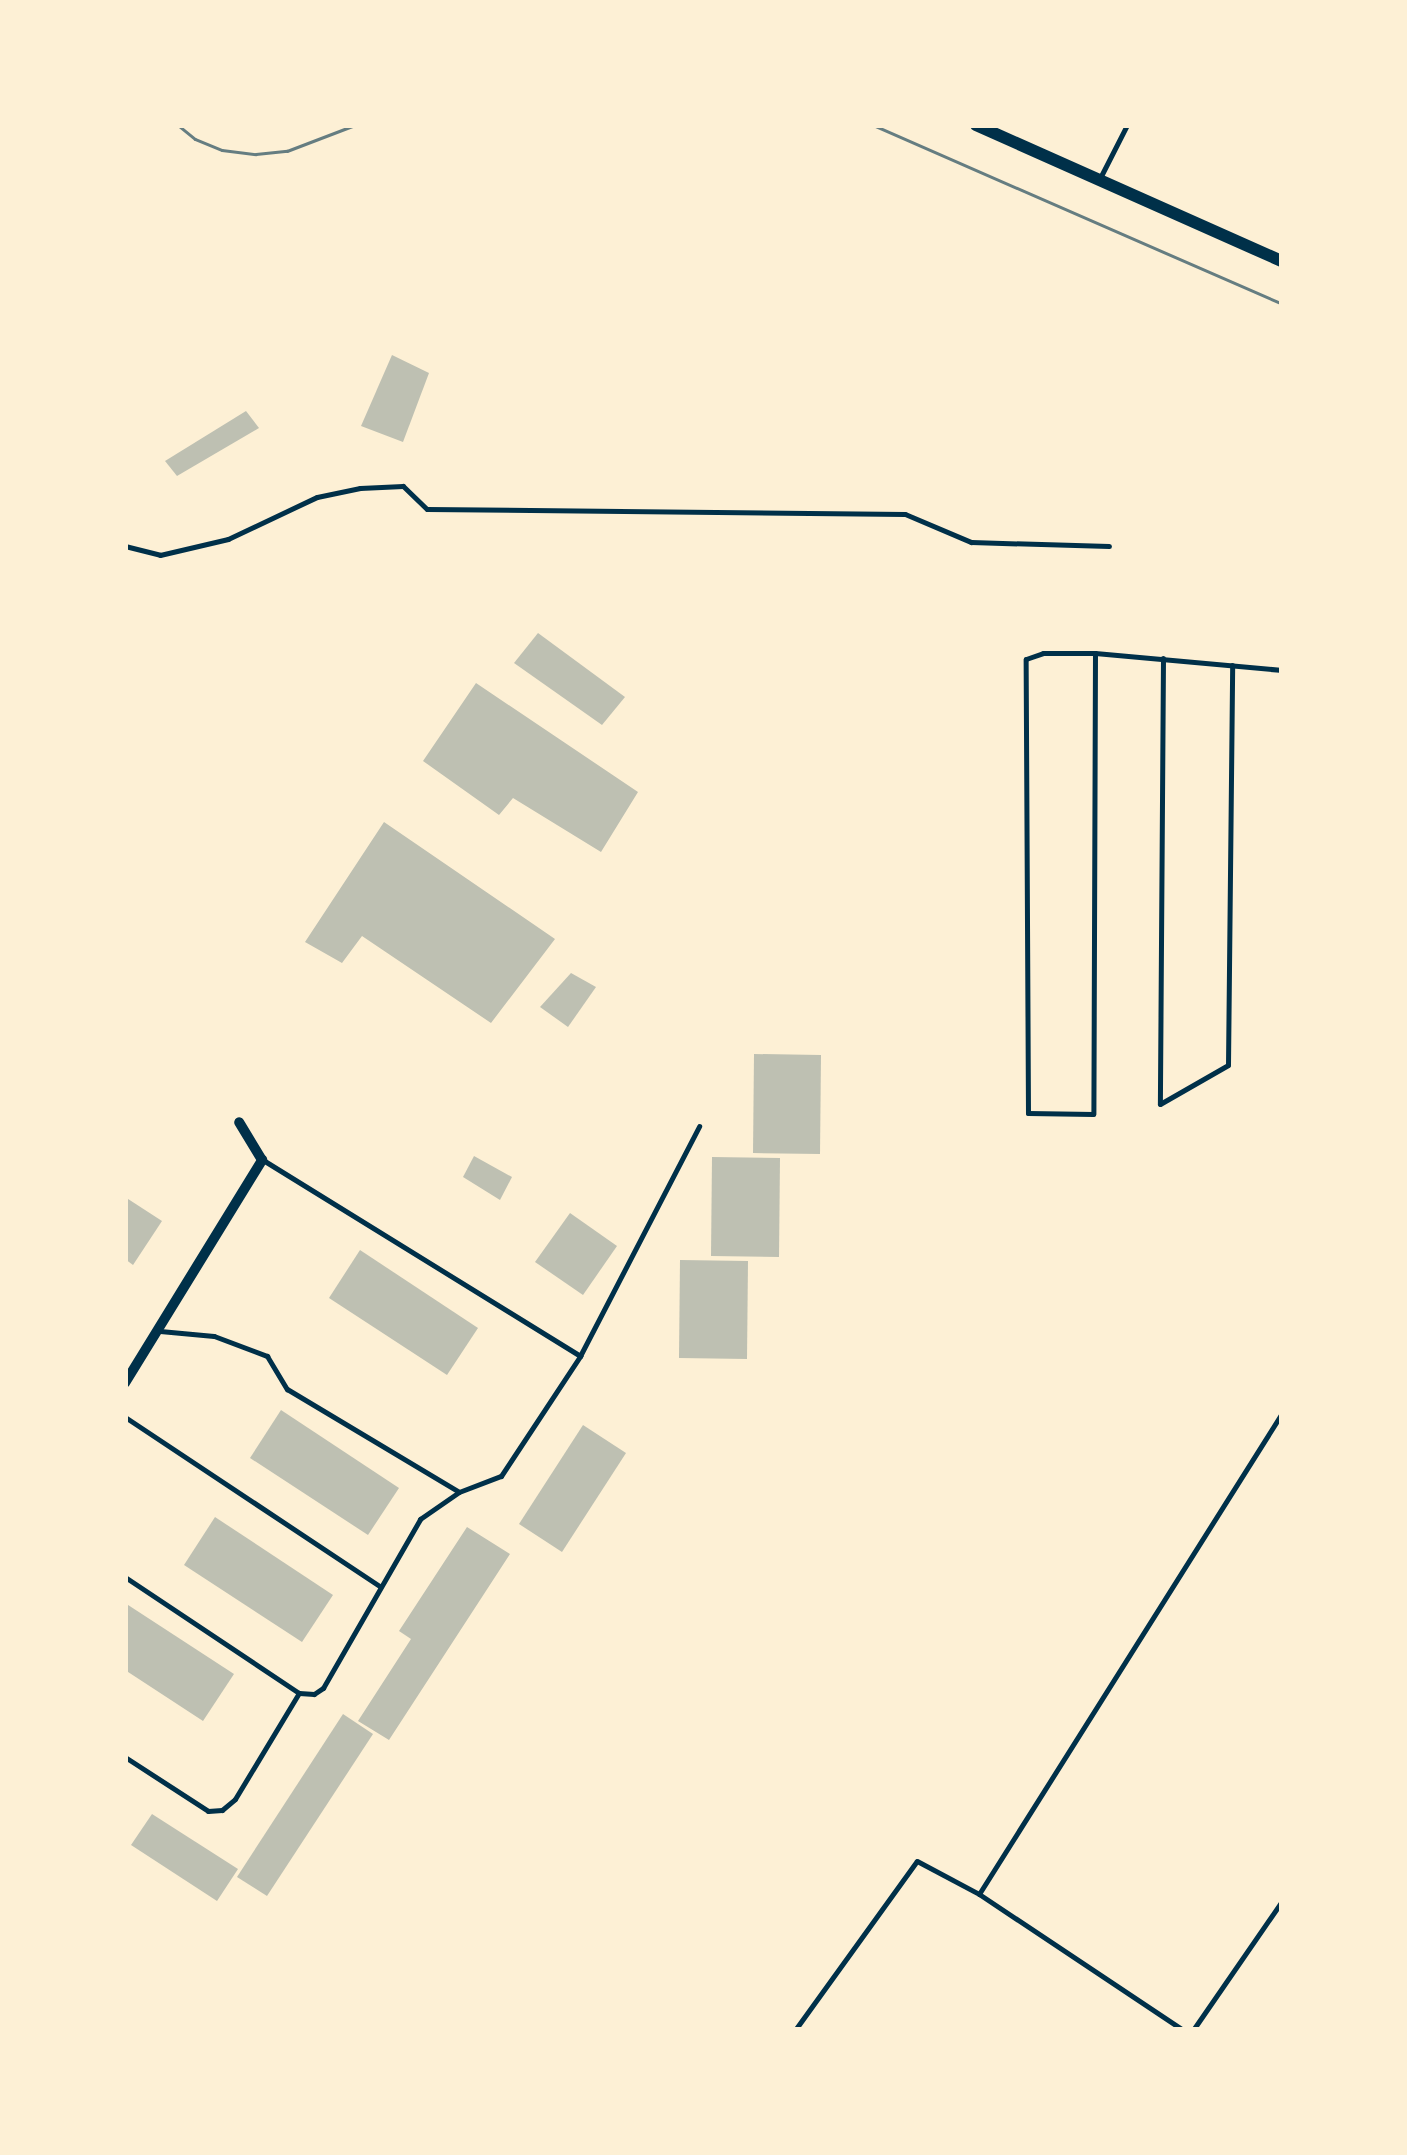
<!DOCTYPE html>
<style>
body{margin:0}
#map{position:relative;width:1407px;height:2155px;overflow:hidden;background:#fdf0d5;font-family:"PT Sans",sans-serif}
div>[style]{position:absolute}
.building>*{inset:0;background:#bec0b2}
.service>*{height:5px;margin:-2.5px;padding:0 2.5px;transform-origin:2.5px;border-radius:2.5px;background:#003049}
.minor>*{height:10px;margin:-5px;padding:0 5px;transform-origin:5px;border-radius:5px;background:#003049}
.tertiary>*{height:12px;margin:-6px;padding:0 6px;transform-origin:6px;border-radius:6px;background:#003049}
.tram>*{height:2.5px;margin:-1.25px;padding:0 1.25px;transform-origin:1.25px;border-radius:1.25px;background:#657d81}
span{translate:-50% -50%;white-space:nowrap;text-align:center;line-height:1.15;-webkit-text-stroke:8px #fdf0d5;paint-order:stroke}
.frame{position:absolute;inset:0;border:128px solid #fdf0d5;pointer-events:none}
</style>
<div id="map">
<div class="building">
<i style="clip-path:polygon(392px 355px,429px 373px,403px 442px,361px 426px)"></i>
<i style="clip-path:polygon(246px 411px,259px 428px,177px 476px,165px 461px)"></i>
<i style="clip-path:polygon(538px 633px,625px 697px,602px 725px,514px 663px)"></i>
<i style="clip-path:polygon(476px 683px,638px 792px,601px 852px,513px 798px,499px 815px,423px 761px)"></i>
<i style="clip-path:polygon(384px 822px,555px 939px,491px 1023px,362px 936px,342px 963px,305px 942px)"></i>
<i style="clip-path:polygon(571px 973px,596px 987px,568px 1027px,540px 1007px)"></i>
<i style="clip-path:polygon(754px 1054px,821px 1055px,820px 1154px,753px 1153px)"></i>
<i style="clip-path:polygon(474px 1156px,512px 1177px,500px 1200px,463px 1177px)"></i>
<i style="clip-path:polygon(712px 1157px,780px 1158px,779px 1257px,711px 1256px)"></i>
<i style="clip-path:polygon(125px 1197px,162px 1221px,133px 1265px,125px 1259px)"></i>
<i style="clip-path:polygon(570px 1213px,617px 1246px,583px 1295px,535px 1262px)"></i>
<i style="clip-path:polygon(360px 1250px,478px 1328px,447px 1375px,329px 1298px)"></i>
<i style="clip-path:polygon(680px 1260px,748px 1261px,747px 1359px,679px 1358px)"></i>
<i style="clip-path:polygon(281px 1410px,399px 1488px,368px 1535px,250px 1458px)"></i>
<i style="clip-path:polygon(583px 1425px,626px 1453px,562px 1552px,519px 1524px)"></i>
<i style="clip-path:polygon(215px 1517px,333px 1595px,302px 1642px,184px 1565px)"></i>
<i style="clip-path:polygon(467px 1527px,510px 1554px,389px 1740px,358px 1721px,411px 1639px,399px 1631px)"></i>
<i style="clip-path:polygon(125px 1603px,234px 1674px,203px 1721px,125px 1670px)"></i>
<i style="clip-path:polygon(343px 1714px,373px 1734px,267px 1896px,237px 1877px)"></i>
<i style="clip-path:polygon(152px 1814px,238px 1869px,217px 1901px,131px 1845px)"></i>
</div>
<div class="service">
<i style="left:1100px;top:178px;width:59px;rotate:-63deg"></i>
<i style="left:125px;top:546px;width:36px;rotate:14deg"></i>
<i style="left:160px;top:555px;width:70px;rotate:-13.2deg"></i>
<i style="left:228px;top:539px;width:98px;rotate:-25.3deg"></i>
<i style="left:317px;top:497px;width:44px;rotate:-11.8deg"></i>
<i style="left:360px;top:488px;width:43px;rotate:-2.7deg"></i>
<i style="left:403px;top:486px;width:33px;rotate:44deg"></i>
<i style="left:427px;top:509px;width:478px;rotate:0.6deg"></i>
<i style="left:905px;top:514px;width:72px;rotate:23deg"></i>
<i style="left:971px;top:542px;width:138px;rotate:1.7deg"></i>
<i style="left:1095px;top:653px;width:461px;rotate:90.2deg"></i>
<i style="left:1093px;top:1114px;width:65px;rotate:-179.1deg"></i>
<i style="left:1028px;top:1113px;width:454px;rotate:-90.3deg"></i>
<i style="left:1026px;top:659px;width:18px;rotate:-19deg"></i>
<i style="left:1043px;top:653px;width:52px"></i>
<i style="left:1095px;top:653px;width:188px;rotate:5.2deg"></i>
<i style="left:1163px;top:658px;width:446px;rotate:90.4deg"></i>
<i style="left:1160px;top:1104px;width:78px;rotate:-29.8deg"></i>
<i style="left:1228px;top:1065px;width:400px;rotate:-89.4deg"></i>
<i style="left:263px;top:1160px;width:373px;rotate:31.7deg"></i>
<i style="left:580px;top:1356px;width:259px;rotate:-62.6deg"></i>
<i style="left:160px;top:1331px;width:54px;rotate:5.3deg"></i>
<i style="left:214px;top:1336px;width:57px;rotate:20.7deg"></i>
<i style="left:267px;top:1356px;width:39px;rotate:59deg"></i>
<i style="left:287px;top:1389px;width:200px;rotate:30.9deg"></i>
<i style="left:125px;top:1417px;width:305px;rotate:33.6deg"></i>
<i style="left:125px;top:1577px;width:209px;rotate:33.7deg"></i>
<i style="left:125px;top:1757px;width:99px;rotate:33deg"></i>
<i style="left:208px;top:1811px;width:14px;rotate:-4deg"></i>
<i style="left:222px;top:1810px;width:17px;rotate:-40deg"></i>
<i style="left:235px;top:1799px;width:124px;rotate:-58.9deg"></i>
<i style="left:299px;top:1693px;width:15px;rotate:4deg"></i>
<i style="left:314px;top:1694px;width:11px;rotate:-34deg"></i>
<i style="left:323px;top:1688px;width:195px;rotate:-60.1deg"></i>
<i style="left:420px;top:1519px;width:47px;rotate:-34.7deg"></i>
<i style="left:459px;top:1492px;width:45px;rotate:-20.9deg"></i>
<i style="left:501px;top:1476px;width:144px;rotate:-56.6deg"></i>
<i style="left:979px;top:1894px;width:568px;rotate:-57.79deg"></i>
<i style="left:795px;top:2030px;width:208px;rotate:-54.2deg"></i>
<i style="left:917px;top:1861px;width:70px;rotate:28deg"></i>
<i style="left:979px;top:1894px;width:245px;rotate:33.7deg"></i>
<i style="left:1193px;top:2030px;width:157px;rotate:-55.4deg"></i>
</div>
<div class="minor">
<i style="left:125px;top:1383px;width:262px;rotate:-58.4deg"></i>
<i style="left:262px;top:1160px;width:44px;rotate:-121.2deg"></i>
</div>
<div class="tertiary">
<i style="left:976px;top:125px;width:335px;rotate:24deg"></i>
</div>
<div class="tram">
<i style="left:178px;top:125px;width:22px;rotate:39deg"></i>
<i style="left:195px;top:139px;width:29px;rotate:22deg"></i>
<i style="left:222px;top:150px;width:34px;rotate:7deg"></i>
<i style="left:256px;top:154px;width:31px;rotate:-6deg"></i>
<i style="left:287px;top:151px;width:73px;rotate:-20.9deg"></i>
<i style="left:873px;top:125px;width:446px;rotate:23.6deg"></i>
</div>
<div class="frame"></div>
</div>
